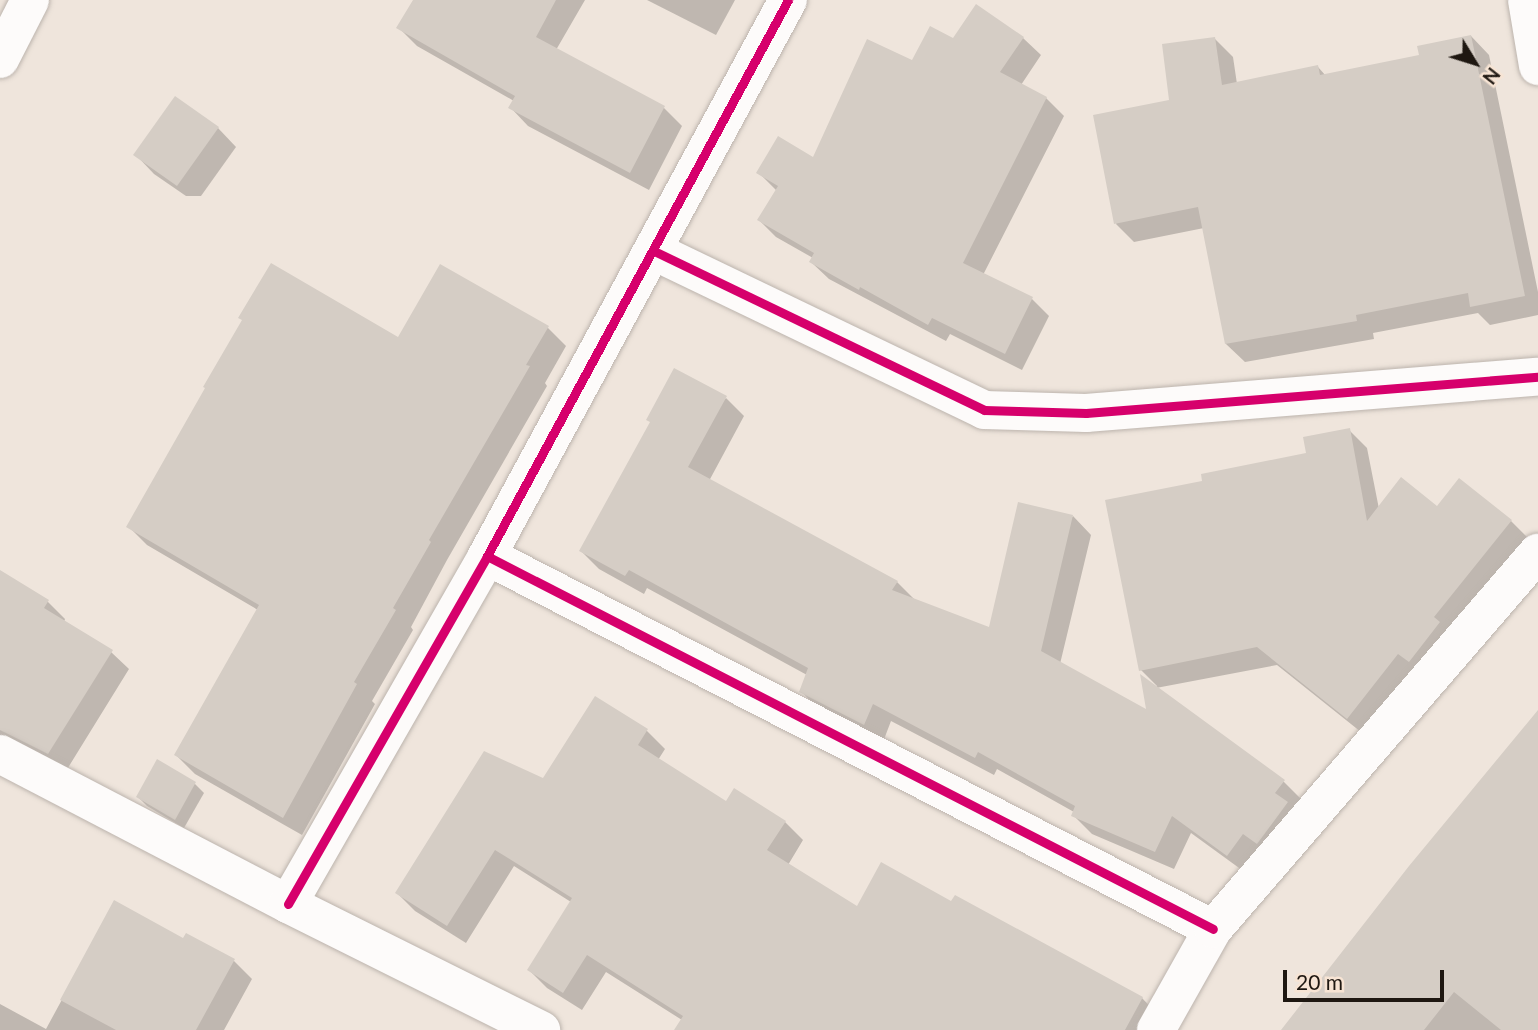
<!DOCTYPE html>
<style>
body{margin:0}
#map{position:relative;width:1538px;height:1030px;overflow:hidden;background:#efe5dc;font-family:Lato,sans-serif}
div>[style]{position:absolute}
.shadow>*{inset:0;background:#0003}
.building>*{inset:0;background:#d5cdc5}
.roads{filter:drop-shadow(0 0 2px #bcb4ad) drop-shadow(0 0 2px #bcb4ad)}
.minor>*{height:38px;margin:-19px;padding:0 19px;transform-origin:19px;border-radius:19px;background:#fdfbfa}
.cycleway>*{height:9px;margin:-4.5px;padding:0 4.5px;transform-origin:4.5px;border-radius:4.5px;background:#d6006c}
span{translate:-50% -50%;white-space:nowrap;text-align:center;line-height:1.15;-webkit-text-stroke:6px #f7e4d4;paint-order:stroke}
.north{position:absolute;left:1440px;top:28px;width:70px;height:70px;-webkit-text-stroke:5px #f7e4d4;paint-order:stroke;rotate:128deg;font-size:19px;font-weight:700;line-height:28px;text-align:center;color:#1e1711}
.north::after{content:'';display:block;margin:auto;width:24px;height:32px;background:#1e1711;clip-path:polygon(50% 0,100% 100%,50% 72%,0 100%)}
.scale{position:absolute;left:1283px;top:970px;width:161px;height:32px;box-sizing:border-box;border:4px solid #1e1711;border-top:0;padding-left:9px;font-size:21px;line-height:24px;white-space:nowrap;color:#1e1711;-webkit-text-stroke:5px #f7e4d4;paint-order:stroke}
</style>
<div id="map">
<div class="shadow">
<i style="clip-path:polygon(415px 0,585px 0,556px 50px,664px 108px,682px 126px,649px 190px,528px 126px,510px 107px,514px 101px,417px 46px,399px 28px)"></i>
<i style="clip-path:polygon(647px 0,735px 0,716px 35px)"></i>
<i style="clip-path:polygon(976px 6px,1023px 38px,1041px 55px,1021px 85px,1046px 98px,1064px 116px,983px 275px,1032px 299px,1049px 316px,1022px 370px,950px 334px,946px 341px,829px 279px,811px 262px,813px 258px,776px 237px,759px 220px,777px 191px,758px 172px,814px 160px,913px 62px,953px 40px)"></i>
<i style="clip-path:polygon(1471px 36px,1489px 55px,1538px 292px,1538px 315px,1490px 325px,1478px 313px,1373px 333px,1374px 339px,1245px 362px,1226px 344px,1204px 228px,1134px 242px,1116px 224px,1171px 101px,1215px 39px,1233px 57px,1237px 84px,1318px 67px,1326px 76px,1421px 57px)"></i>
<i style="clip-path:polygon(218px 128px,236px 147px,201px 196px,186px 196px,154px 174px,136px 155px)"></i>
<i style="clip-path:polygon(548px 328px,566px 346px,545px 383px,547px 386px,447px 560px,411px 627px,413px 630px,372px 701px,375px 704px,302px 835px,195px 774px,176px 755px,258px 610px,147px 545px,129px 527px,399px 339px)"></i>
<i style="clip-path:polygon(726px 398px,744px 416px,709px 481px,897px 582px,916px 601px,991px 629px,1073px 516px,1091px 535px,1060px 664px,1149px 712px,1157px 686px,1141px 670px,1204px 482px,1308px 455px,1349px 430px,1367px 448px,1379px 509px,1437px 509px,1511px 521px,1529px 539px,1366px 736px,1277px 665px,1156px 688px,1284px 782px,1302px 800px,1246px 873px,1191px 833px,1174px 869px,1092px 834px,1073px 815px,1074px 812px,997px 769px,994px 775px,891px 721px,883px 742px,819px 710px,801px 691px,807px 675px,647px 588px,644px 594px,599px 569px,581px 551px)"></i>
<i style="clip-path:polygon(0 572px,48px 602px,65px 619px,64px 622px,111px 652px,129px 669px,66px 771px,0 756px)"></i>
<i style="clip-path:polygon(595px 699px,647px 731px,665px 749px,658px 760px,727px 803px,785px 822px,803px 840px,788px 865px,858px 909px,952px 904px,1142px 998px,1160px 1017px,1152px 1030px,676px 1030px,682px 1020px,606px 972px,582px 1010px,547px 988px,529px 970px,571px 902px,514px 866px,466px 943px,415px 911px,397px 893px,544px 780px)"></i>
<i style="clip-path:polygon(1538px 712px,1538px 1030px,1283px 1030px)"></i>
<i style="clip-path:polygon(195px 784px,204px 793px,184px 828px,147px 806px,138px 797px)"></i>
<i style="clip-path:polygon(115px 902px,184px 941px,234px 961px,252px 979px,224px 1030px,0 1030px,0 1004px,46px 1029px)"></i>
</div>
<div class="building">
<i style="clip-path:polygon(413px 0,556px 0,536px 37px,665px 106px,630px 173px,508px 108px,515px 96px,396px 28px)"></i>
<i style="clip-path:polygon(976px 4px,1024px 37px,1000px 72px,1047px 97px,963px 263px,1033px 297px,1005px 354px,932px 318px,928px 325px,860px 287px,859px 290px,809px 262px,814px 253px,757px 220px,778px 186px,756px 173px,778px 136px,813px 157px,867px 39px,912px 60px,930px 26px,953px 38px)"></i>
<i style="clip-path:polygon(1471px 35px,1525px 296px,1470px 307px,1468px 293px,1356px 315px,1357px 321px,1225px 344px,1198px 207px,1114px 224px,1093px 115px,1169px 100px,1162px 44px,1215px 37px,1222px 85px,1318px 65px,1320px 75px,1419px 55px,1417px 46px)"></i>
<i style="clip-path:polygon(175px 96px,219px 127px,177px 186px,133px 155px)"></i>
<i style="clip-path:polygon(271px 263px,398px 337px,440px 264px,549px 326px,526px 365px,530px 366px,429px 540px,431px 542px,393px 608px,396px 610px,354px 682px,357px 684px,283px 818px,174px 755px,259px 605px,126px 527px,205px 388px,203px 387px,242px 320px,238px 318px)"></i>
<i style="clip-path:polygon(674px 368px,727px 396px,688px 467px,898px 581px,892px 590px,989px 627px,1018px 502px,1073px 515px,1041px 651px,1146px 709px,1140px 674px,1285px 780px,1275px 793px,1288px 802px,1257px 844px,1243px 834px,1227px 856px,1172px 816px,1155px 852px,1071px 816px,1075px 806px,978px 752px,975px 758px,873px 704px,864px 725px,799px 692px,808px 668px,629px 570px,625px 576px,579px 551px,650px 422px,646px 420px)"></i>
<i style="clip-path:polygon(1350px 428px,1367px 521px,1401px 477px,1437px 506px,1459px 478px,1512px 520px,1434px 617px,1440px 622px,1409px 662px,1398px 654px,1347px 719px,1257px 647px,1139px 671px,1105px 500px,1202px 481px,1201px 474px,1306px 453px,1303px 437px)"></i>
<i style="clip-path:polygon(0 570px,49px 600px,44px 608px,113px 650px,48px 754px,0 730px)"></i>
<i style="clip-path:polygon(595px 696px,648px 729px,638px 745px,726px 801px,734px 788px,786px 821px,767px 850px,857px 906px,881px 862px,951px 901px,955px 895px,1143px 997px,1125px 1030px,674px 1030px,683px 1016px,587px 955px,563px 993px,527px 970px,572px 898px,495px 850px,447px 926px,395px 893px,484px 751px,543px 778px)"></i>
<i style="clip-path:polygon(1538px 710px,1538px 1030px,1501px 1030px,1454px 992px,1424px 1030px,1281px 1030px,1409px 866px)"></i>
<i style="clip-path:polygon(157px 759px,196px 782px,175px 820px,136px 797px)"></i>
<i style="clip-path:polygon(114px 900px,183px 938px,186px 933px,235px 959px,196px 1030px,116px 1030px,60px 1000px)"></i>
</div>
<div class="roads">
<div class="minor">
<i style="left:1527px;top:0;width:67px;rotate:80.5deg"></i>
<i style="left:0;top:59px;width:66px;rotate:-63deg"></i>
<i style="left:654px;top:251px;width:366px;rotate:25.7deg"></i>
<i style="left:984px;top:410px;width:102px;rotate:1.7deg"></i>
<i style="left:1086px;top:413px;width:453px;rotate:-4.6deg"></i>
<i style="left:487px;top:556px;width:816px;rotate:27.19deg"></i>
<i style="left:0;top:754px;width:325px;rotate:27.5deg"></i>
<i style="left:288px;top:904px;width:283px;rotate:26.5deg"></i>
<i style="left:288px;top:904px;width:401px;rotate:-60.2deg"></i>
<i style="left:487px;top:556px;width:632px;rotate:-61.57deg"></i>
<i style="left:1156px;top:1030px;width:116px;rotate:-60.6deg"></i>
<i style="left:1213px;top:929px;width:497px;rotate:-49.2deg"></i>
</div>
</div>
<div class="cycleway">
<i style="left:654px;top:251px;width:366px;rotate:25.7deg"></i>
<i style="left:984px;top:410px;width:102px;rotate:1.7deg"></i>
<i style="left:1086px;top:413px;width:453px;rotate:-4.6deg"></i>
<i style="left:487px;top:556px;width:816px;rotate:27.19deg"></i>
<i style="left:288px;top:904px;width:401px;rotate:-60.2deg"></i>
<i style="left:487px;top:556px;width:632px;rotate:-61.57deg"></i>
</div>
<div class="north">N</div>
<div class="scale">20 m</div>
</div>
